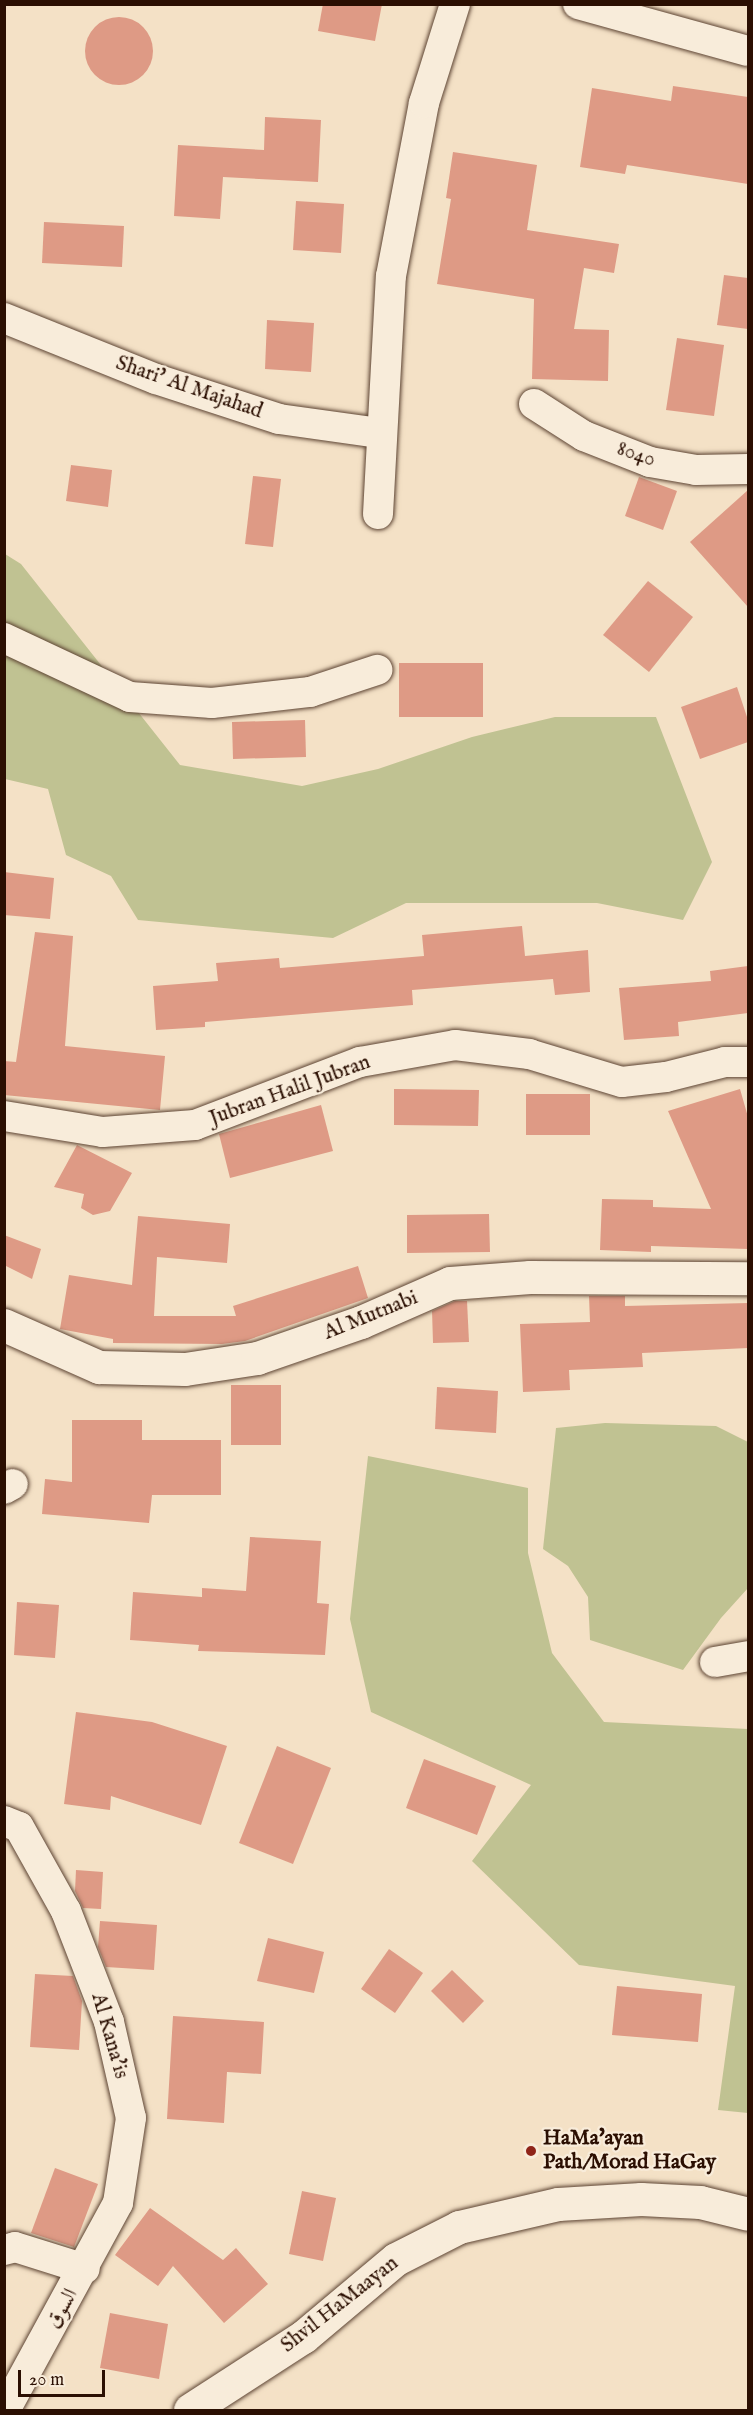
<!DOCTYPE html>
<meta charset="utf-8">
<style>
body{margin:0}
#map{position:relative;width:753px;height:2415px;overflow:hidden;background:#f4e1c6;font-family:"IM FELL English",Amiri,serif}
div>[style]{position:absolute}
.green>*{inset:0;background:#c0c292}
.building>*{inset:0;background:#de9a85}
.round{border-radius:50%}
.roads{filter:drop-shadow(0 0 2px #5d4433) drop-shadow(0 0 2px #5d4433)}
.street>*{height:30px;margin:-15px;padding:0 15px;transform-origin:15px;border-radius:15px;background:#f8ecda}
.secondary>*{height:33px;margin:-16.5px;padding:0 16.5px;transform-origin:16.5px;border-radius:16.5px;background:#f8ecda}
.dots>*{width:16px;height:16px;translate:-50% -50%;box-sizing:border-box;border:3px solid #f8ecda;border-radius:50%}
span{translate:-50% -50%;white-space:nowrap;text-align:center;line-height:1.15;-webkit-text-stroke:4.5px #f8ecda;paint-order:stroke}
.street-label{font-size:21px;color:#2b0f02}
.poi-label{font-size:21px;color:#2b0f02;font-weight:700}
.left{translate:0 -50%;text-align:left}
.frame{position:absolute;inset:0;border:6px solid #2b0f02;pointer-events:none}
.scale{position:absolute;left:18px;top:2370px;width:87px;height:27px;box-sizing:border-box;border:3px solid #2b0f02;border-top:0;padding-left:8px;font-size:18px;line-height:21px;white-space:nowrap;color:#2b0f02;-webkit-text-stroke:4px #f8ecda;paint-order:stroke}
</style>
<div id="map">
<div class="green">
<i style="clip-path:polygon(5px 554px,21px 564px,180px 765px,302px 786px,378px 769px,472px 737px,555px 717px,656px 717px,712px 862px,683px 920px,597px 903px,406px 903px,333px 938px,138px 920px,111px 876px,66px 855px,48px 789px,5px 779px)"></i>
<i style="clip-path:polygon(605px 1423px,716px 1426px,748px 1442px,748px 1588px,721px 1618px,683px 1670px,590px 1640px,588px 1597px,568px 1566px,543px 1549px,556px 1428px)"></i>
<i style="clip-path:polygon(368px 1456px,528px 1488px,528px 1553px,552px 1653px,604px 1722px,748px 1729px,748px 2113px,718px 2110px,735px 1986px,579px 1965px,472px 1861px,531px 1785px,371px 1712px,350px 1619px)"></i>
</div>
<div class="building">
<i style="clip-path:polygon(323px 4px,382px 4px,375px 41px,318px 31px)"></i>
<i class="round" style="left:85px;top:17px;width:68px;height:68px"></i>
<i style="clip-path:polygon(673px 86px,748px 97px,748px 184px,627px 165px,625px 174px,580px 167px,592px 88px,671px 101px)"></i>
<i style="clip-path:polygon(265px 117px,321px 120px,318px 182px,223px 177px,220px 219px,174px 216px,178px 145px,264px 150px)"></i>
<i style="clip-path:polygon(453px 152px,537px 165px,527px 230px,619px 244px,614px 273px,584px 268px,574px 329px,609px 330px,608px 381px,532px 379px,534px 299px,437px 284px,451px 199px,446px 198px)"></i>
<i style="clip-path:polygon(296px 201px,344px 204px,341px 253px,293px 250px)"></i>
<i style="clip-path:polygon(44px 222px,124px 226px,122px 267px,42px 263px)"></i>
<i style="clip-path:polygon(724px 275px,748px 278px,748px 329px,717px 325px)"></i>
<i style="clip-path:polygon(267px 320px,314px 323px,311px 372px,265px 369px)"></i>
<i style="clip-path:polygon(677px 338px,724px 345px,714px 416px,666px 410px)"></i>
<i style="clip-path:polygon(71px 465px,112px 470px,108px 507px,66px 501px)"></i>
<i style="clip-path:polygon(253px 476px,281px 479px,273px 547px,245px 544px)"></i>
<i style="clip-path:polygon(639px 477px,677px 491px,663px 530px,625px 516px)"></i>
<i style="clip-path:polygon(748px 490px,748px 607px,690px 542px)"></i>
<i style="clip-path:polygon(648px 581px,693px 617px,649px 672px,603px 635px)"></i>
<i style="clip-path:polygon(399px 663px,483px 663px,483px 717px,399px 717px)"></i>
<i style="clip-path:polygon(737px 687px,748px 720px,748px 742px,700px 759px,681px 707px)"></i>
<i style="clip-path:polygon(305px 720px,306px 757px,233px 759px,232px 722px)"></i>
<i style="clip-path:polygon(4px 872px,54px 878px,50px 919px,4px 915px)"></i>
<i style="clip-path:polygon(522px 926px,525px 956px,588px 950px,590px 992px,555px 995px,553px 979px,412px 990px,413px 1005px,205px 1022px,205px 1027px,156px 1030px,153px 986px,218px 981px,216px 963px,279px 958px,280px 968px,424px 956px,422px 935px)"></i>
<i style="clip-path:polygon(35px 932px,73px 936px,65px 1046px,165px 1056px,160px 1110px,4px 1095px,4px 1061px,16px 1062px)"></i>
<i style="clip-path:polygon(748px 966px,748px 1013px,678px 1022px,679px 1036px,624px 1040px,619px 988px,711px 981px,710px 971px)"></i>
<i style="clip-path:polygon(394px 1089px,479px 1090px,478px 1126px,394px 1125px)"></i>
<i style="clip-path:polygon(740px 1089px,748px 1117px,748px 1249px,651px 1246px,651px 1252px,600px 1250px,602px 1199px,653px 1200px,653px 1207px,711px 1209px,668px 1111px)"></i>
<i style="clip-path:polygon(526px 1094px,590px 1094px,590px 1135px,526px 1135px)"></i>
<i style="clip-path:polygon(321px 1105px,333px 1151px,230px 1178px,219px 1134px)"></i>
<i style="clip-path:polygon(77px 1145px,132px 1173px,110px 1211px,93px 1215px,81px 1208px,84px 1194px,54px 1187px)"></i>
<i style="clip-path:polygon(489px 1214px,490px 1252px,407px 1253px,407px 1215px)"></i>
<i style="clip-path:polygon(138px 1216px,230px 1224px,227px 1263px,157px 1257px,154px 1316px,236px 1316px,233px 1306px,358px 1266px,368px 1298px,245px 1341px,222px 1344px,113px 1343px,113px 1339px,60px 1329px,69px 1275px,132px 1285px)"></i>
<i style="clip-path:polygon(4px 1235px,41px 1249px,32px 1279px,4px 1265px)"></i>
<i style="clip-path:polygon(589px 1296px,625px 1296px,625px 1306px,748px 1303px,748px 1348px,642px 1353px,643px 1367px,569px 1370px,570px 1390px,523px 1392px,520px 1324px,590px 1322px)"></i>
<i style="clip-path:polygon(455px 1301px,467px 1301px,469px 1342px,433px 1343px,432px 1311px)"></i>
<i style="clip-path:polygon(231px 1385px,281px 1385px,281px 1445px,231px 1445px)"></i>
<i style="clip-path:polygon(437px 1387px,498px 1391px,496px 1433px,435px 1429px)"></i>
<i style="clip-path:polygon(72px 1420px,142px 1420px,142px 1440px,221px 1440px,221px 1495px,152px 1495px,149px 1523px,42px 1514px,45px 1479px,72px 1482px)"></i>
<i style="clip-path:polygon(250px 1537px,321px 1541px,317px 1603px,329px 1604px,325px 1655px,198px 1651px,199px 1645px,130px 1640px,133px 1592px,202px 1597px,202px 1588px,246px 1591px)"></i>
<i style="clip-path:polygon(17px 1602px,59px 1605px,55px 1658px,14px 1655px)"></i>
<i style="clip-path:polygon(76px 1712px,152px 1722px,227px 1746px,201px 1825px,111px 1796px,110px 1810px,64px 1804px)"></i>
<i style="clip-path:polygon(277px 1746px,331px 1768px,293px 1864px,239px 1843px)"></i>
<i style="clip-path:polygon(424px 1759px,496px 1786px,477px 1835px,406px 1808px)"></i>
<i style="clip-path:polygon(76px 1870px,103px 1872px,101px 1909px,83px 1908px,75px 1891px)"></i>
<i style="clip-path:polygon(100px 1921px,157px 1925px,154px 1970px,106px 1967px,98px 1947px)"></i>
<i style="clip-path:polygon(268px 1938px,324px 1952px,314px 1993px,257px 1981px)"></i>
<i style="clip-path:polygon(389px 1949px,423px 1973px,395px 2013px,361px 1989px)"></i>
<i style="clip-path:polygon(452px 1970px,484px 2001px,463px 2023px,431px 1991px)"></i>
<i style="clip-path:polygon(35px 1974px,73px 1976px,82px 2001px,79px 2050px,30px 2047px)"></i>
<i style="clip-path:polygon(617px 1986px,702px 1994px,698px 2042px,612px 2035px)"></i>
<i style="clip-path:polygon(173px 2016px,264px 2022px,261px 2074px,227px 2072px,224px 2123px,167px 2119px)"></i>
<i style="clip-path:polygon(55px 2168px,98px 2184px,74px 2247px,31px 2233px)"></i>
<i style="clip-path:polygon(302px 2191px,336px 2198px,323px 2261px,289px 2254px)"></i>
<i style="clip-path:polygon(150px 2208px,223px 2260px,236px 2248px,268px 2284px,224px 2323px,173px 2266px,158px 2286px,115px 2255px)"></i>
<i style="clip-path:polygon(110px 2313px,168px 2324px,159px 2379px,100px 2368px)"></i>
</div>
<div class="roads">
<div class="street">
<i style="left:578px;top:4px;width:176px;rotate:15.5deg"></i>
<i style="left:4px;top:318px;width:164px;rotate:21.9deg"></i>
<i style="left:156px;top:379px;width:129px;rotate:18deg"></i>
<i style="left:279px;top:419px;width:102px;rotate:7.9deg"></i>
<i style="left:534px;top:404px;width:59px;rotate:32.6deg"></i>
<i style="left:584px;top:436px;width:71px;rotate:21.5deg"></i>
<i style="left:650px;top:462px;width:47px;rotate:9.9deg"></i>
<i style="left:696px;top:470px;width:52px;rotate:-1.1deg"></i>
<i style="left:378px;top:514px;width:238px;rotate:-86.9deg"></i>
<i style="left:391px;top:276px;width:176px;rotate:-79.2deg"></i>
<i style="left:424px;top:103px;width:104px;rotate:-72.6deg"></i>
<i style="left:4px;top:638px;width:139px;rotate:25.1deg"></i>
<i style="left:130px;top:697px;width:82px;rotate:4.2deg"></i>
<i style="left:212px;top:703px;width:99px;rotate:-6.4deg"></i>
<i style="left:310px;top:692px;width:71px;rotate:-18.2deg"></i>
<i style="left:4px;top:1116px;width:100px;rotate:9.2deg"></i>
<i style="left:103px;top:1132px;width:92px;rotate:-4.4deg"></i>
<i style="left:195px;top:1125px;width:177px;rotate:-20.9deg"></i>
<i style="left:360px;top:1062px;width:97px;rotate:-10.1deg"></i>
<i style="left:455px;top:1045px;width:75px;rotate:6.9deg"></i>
<i style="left:529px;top:1054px;width:97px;rotate:16.8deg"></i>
<i style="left:622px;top:1082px;width:44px;rotate:-6.5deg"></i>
<i style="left:666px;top:1077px;width:61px;rotate:-14.3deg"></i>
<i style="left:725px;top:1062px;width:23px"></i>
<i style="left:4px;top:1489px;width:10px;rotate:-29deg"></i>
<i style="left:715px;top:1662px;width:34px;rotate:-10deg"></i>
<i style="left:4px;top:1821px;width:16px;rotate:22deg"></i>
<i style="left:19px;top:1827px;width:96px;rotate:60.8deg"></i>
<i style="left:66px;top:1911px;width:119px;rotate:68.8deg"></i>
<i style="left:109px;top:2022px;width:98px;rotate:77.1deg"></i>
<i style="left:131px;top:2118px;width:86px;rotate:98.7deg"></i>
<i style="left:118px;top:2203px;width:236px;rotate:118.6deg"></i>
<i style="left:4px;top:2250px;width:11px;rotate:-15deg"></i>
<i style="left:15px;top:2247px;width:73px;rotate:17.4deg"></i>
</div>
<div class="secondary">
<i style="left:4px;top:1325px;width:104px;rotate:23.9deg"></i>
<i style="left:99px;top:1367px;width:86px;rotate:1.3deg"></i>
<i style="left:185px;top:1369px;width:73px;rotate:-8.7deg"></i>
<i style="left:257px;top:1358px;width:110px;rotate:-19.1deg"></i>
<i style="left:361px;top:1322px;width:97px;rotate:-23.7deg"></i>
<i style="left:450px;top:1283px;width:80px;rotate:-4.3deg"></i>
<i style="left:530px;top:1277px;width:218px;rotate:0.3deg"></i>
<i style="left:190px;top:2410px;width:135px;rotate:-32.9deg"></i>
<i style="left:303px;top:2337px;width:121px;rotate:-40deg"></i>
<i style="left:396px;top:2259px;width:71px;rotate:-26.9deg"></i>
<i style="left:459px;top:2227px;width:102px;rotate:-13.1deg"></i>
<i style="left:558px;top:2204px;width:83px;rotate:-3.4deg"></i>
<i style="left:641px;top:2199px;width:59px;rotate:2.9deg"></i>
<i style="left:700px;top:2202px;width:49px;rotate:14deg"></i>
</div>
</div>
<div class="dots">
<i style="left:531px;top:2151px;background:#8f2418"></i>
</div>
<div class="street-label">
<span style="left:189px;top:388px;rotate:19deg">Shari' Al Majahad</span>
<span style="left:636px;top:455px;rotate:19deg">8040</span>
<span style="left:290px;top:1091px;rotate:-20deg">Jubran Halil Jubran</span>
<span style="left:371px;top:1316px;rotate:-22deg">Al Mutnabi</span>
<span style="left:109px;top:2036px;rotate:74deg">Al Kana'is</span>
<span style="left:340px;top:2305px;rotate:-38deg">Shvil HaMaayan</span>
<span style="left:63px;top:2309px;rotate:-61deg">السوق</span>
</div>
<div class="poi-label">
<span class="left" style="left:543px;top:2151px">HaMa'ayan<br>Path/Morad HaGay</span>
</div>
<div class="frame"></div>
<div class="scale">20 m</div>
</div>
